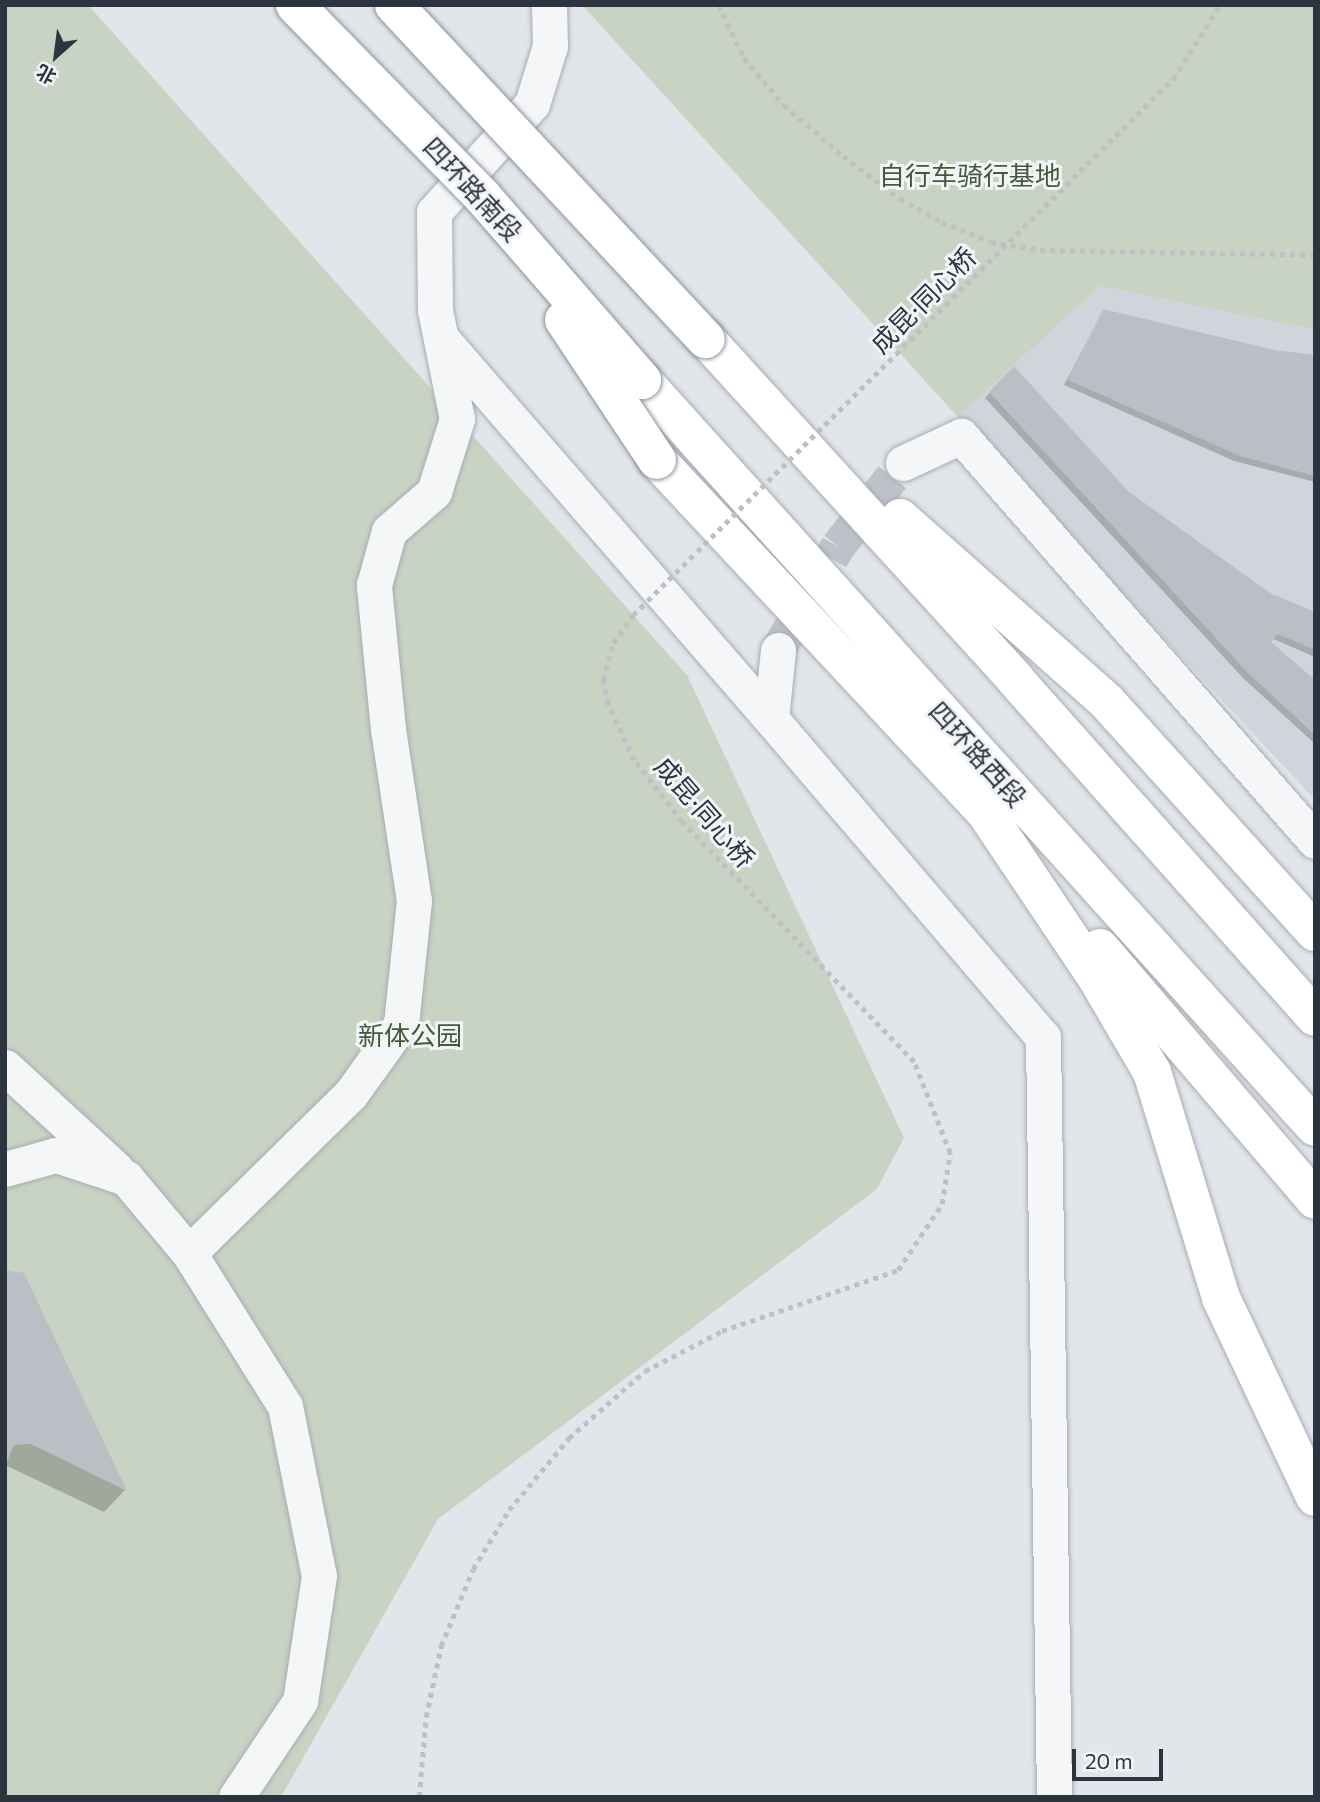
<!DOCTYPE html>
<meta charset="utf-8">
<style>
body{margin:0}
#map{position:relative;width:1320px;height:1802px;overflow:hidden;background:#e2e5ea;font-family:Commissioner,"Noto Sans SC",sans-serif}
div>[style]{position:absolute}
.built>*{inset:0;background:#d1d5db}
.green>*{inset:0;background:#c8d3c4}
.shadow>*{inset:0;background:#0003}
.building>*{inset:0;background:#babfc6}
.street-tunnel>*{height:35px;margin-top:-17.5px;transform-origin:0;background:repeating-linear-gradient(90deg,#bec2c8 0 35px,transparent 0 53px)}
.path>*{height:4.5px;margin-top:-2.25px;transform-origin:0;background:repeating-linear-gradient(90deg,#bdc0c4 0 5px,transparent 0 10px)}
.roads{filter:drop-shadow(0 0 2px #a8acb4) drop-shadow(0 0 2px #a8acb4)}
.street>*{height:35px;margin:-17.5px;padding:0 17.5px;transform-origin:17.5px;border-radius:17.5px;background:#f5f6f8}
.highway>*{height:38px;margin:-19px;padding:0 19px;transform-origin:19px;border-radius:19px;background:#fff}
.path-bridge>*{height:4.5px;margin-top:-2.25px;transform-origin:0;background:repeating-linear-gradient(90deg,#bdc0c4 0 5px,transparent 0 10px)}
.bridges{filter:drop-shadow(0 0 2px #8b939f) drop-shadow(0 0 2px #8b939f)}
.highway-bridge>*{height:38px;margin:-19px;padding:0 19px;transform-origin:19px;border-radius:19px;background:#fff}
span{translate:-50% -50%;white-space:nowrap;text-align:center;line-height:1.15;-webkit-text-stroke:6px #f2f4f7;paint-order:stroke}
.park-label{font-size:26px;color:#415b3a}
.street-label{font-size:26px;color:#2c3440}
.frame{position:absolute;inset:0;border:7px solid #2c3440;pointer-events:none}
.north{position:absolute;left:21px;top:21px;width:70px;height:70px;-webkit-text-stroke:5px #f2f4f7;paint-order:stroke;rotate:208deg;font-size:19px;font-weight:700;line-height:28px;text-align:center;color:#2c3440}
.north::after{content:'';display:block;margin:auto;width:24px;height:32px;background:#2c3440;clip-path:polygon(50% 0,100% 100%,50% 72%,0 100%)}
.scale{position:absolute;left:1072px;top:1749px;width:91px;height:32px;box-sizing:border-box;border:4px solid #2c3440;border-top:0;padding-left:9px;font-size:21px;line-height:24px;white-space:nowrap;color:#2c3440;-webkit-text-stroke:5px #f2f4f7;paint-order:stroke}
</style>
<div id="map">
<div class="built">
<i style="clip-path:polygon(1100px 286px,1315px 330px,1315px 800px,958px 417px)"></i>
</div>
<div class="green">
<i style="clip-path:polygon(5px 5px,88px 5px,687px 675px,904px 1138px,877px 1189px,438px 1519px,281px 1797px,5px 1797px)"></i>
<i style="clip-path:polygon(582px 5px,1315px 5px,1315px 330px,1100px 286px,958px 417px)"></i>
</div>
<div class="shadow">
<i style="clip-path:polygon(1104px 310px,1274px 352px,1315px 357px,1315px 482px,1234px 461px,1064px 385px)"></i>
<i style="clip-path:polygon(1014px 369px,1127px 492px,1269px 595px,1315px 614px,1315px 657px,1271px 638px,1268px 642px,1315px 683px,1315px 744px,1243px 678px,985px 398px)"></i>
<i style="clip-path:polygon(22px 1275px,125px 1490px,104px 1512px,5px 1465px)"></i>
</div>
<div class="building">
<i style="clip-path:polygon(1103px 309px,1274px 350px,1315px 355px,1315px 476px,1240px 456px,1068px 380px)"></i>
<i style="clip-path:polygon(1014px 366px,1128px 491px,1270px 593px,1315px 612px,1315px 650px,1278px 634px,1271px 642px,1315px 680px,1315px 735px,1248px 673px,989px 392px)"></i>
<i style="clip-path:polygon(5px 1270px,24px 1273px,127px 1491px,31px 1444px,14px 1445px,5px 1467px)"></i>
</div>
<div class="street-tunnel">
<i style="left:778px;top:650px;width:120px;rotate:-60deg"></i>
<i style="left:838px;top:546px;width:105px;rotate:-51.9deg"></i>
</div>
<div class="path">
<i style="left:719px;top:5px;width:59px;rotate:64.7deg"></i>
<i style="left:744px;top:58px;width:62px;rotate:49.6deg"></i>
<i style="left:784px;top:105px;width:78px;rotate:40.8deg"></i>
<i style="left:843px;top:156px;width:71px;rotate:37deg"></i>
<i style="left:900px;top:199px;width:48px;rotate:28.7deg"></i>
<i style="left:942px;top:222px;width:53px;rotate:22.2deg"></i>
<i style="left:991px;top:242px;width:50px;rotate:9.3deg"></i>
<i style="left:1040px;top:250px;width:275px;rotate:1deg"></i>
<i style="left:419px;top:1797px;width:80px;rotate:-85deg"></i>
<i style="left:426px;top:1717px;width:73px;rotate:-78.1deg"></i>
<i style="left:441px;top:1646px;width:83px;rotate:-67.4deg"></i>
</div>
<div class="roads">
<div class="street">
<i style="left:441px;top:338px;width:504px;rotate:49.1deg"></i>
<i style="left:903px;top:463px;width:64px;rotate:-25deg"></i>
<i style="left:961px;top:436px;width:538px;rotate:48.84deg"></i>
<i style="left:778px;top:650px;width:69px;rotate:95.8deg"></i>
<i style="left:771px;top:719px;width:418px;rotate:49.5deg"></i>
<i style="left:1043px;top:1037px;width:760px;rotate:89.17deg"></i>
<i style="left:5px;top:1067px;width:151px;rotate:42.6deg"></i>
<i style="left:5px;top:1169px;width:53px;rotate:-15.4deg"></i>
<i style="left:56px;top:1155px;width:74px;rotate:18.2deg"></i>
<i style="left:126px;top:1178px;width:98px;rotate:50deg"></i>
<i style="left:189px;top:1253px;width:181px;rotate:57.9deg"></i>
<i style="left:285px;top:1406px;width:173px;rotate:78.7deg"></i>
<i style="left:319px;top:1576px;width:126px;rotate:98.6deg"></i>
<i style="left:300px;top:1701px;width:115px;rotate:123.7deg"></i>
<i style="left:189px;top:1253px;width:226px;rotate:-44.5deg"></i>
<i style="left:350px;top:1095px;width:87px;rotate:-54.3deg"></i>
<i style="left:401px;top:1024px;width:124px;rotate:-84deg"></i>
<i style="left:414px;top:901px;width:174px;rotate:-98.6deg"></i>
<i style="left:388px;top:729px;width:145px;rotate:-95.6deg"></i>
<i style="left:374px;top:585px;width:56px;rotate:-74.5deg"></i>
<i style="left:389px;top:531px;width:60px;rotate:-40.9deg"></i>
<i style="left:434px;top:492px;width:77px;rotate:-72.5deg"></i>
<i style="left:457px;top:419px;width:111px;rotate:-101.4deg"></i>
<i style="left:435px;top:310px;width:98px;rotate:-90.6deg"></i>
<i style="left:434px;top:212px;width:146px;rotate:-47.8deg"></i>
<i style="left:532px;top:104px;width:61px;rotate:-72.8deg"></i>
<i style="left:550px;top:46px;width:41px;rotate:-91.4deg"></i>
</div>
<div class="highway">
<i style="left:706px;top:339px;width:458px;rotate:47.7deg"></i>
<i style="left:1014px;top:678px;width:453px;rotate:48.4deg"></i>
<i style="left:642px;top:380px;width:1005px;rotate:47.98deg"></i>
<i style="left:657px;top:460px;width:483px;rotate:47deg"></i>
<i style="left:986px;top:813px;width:195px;rotate:56.1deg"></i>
<i style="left:1095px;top:975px;width:113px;rotate:59.6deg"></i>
<i style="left:1152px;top:1072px;width:236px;rotate:73deg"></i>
<i style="left:1221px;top:1298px;width:220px;rotate:64.7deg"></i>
<i style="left:900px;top:518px;width:277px;rotate:41.6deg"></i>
<i style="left:1107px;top:702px;width:310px;rotate:47.9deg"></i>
<i style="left:1100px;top:948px;width:331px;rotate:49.5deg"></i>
</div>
</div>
<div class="path-bridge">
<i style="left:473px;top:1569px;width:69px;rotate:-58.6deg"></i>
<i style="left:509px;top:1510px;width:94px;rotate:-50.2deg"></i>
<i style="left:569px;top:1438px;width:101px;rotate:-41.4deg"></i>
<i style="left:645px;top:1371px;width:87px;rotate:-27.5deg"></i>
<i style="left:722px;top:1331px;width:186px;rotate:-19.1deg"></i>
<i style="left:898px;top:1270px;width:79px;rotate:-56.3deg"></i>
<i style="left:942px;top:1204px;width:52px;rotate:-81.1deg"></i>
<i style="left:950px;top:1153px;width:98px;rotate:-111.6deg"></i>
<i style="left:914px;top:1062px;width:334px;rotate:-134deg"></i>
<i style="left:682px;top:822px;width:78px;rotate:-127.7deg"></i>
<i style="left:634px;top:760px;width:62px;rotate:-114.9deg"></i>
<i style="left:608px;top:704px;width:25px;rotate:-102deg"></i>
<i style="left:603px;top:680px;width:38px;rotate:-75deg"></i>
<i style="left:613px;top:643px;width:34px;rotate:-54deg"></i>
<i style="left:633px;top:615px;width:761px;rotate:-44.79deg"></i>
<i style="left:1173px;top:79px;width:88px;rotate:-57.6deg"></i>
</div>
<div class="bridges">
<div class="highway-bridge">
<i style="left:295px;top:5px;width:267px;rotate:45.6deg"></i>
<i style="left:482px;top:196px;width:244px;rotate:49deg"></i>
<i style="left:394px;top:5px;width:457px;rotate:47deg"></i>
<i style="left:564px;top:320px;width:168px;rotate:56.4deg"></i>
</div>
</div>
<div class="park-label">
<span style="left:970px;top:175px">自行车骑行基地</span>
<span style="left:410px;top:1035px">新体公园</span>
</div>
<div class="street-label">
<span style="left:473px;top:189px;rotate:47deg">四环路南段</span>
<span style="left:923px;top:300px;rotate:-45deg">成昆·同心桥</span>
<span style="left:978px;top:754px;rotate:48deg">四环路西段</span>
<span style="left:705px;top:812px;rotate:49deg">成昆·同心桥</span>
</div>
<div class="frame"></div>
<div class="north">北</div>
<div class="scale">20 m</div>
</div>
